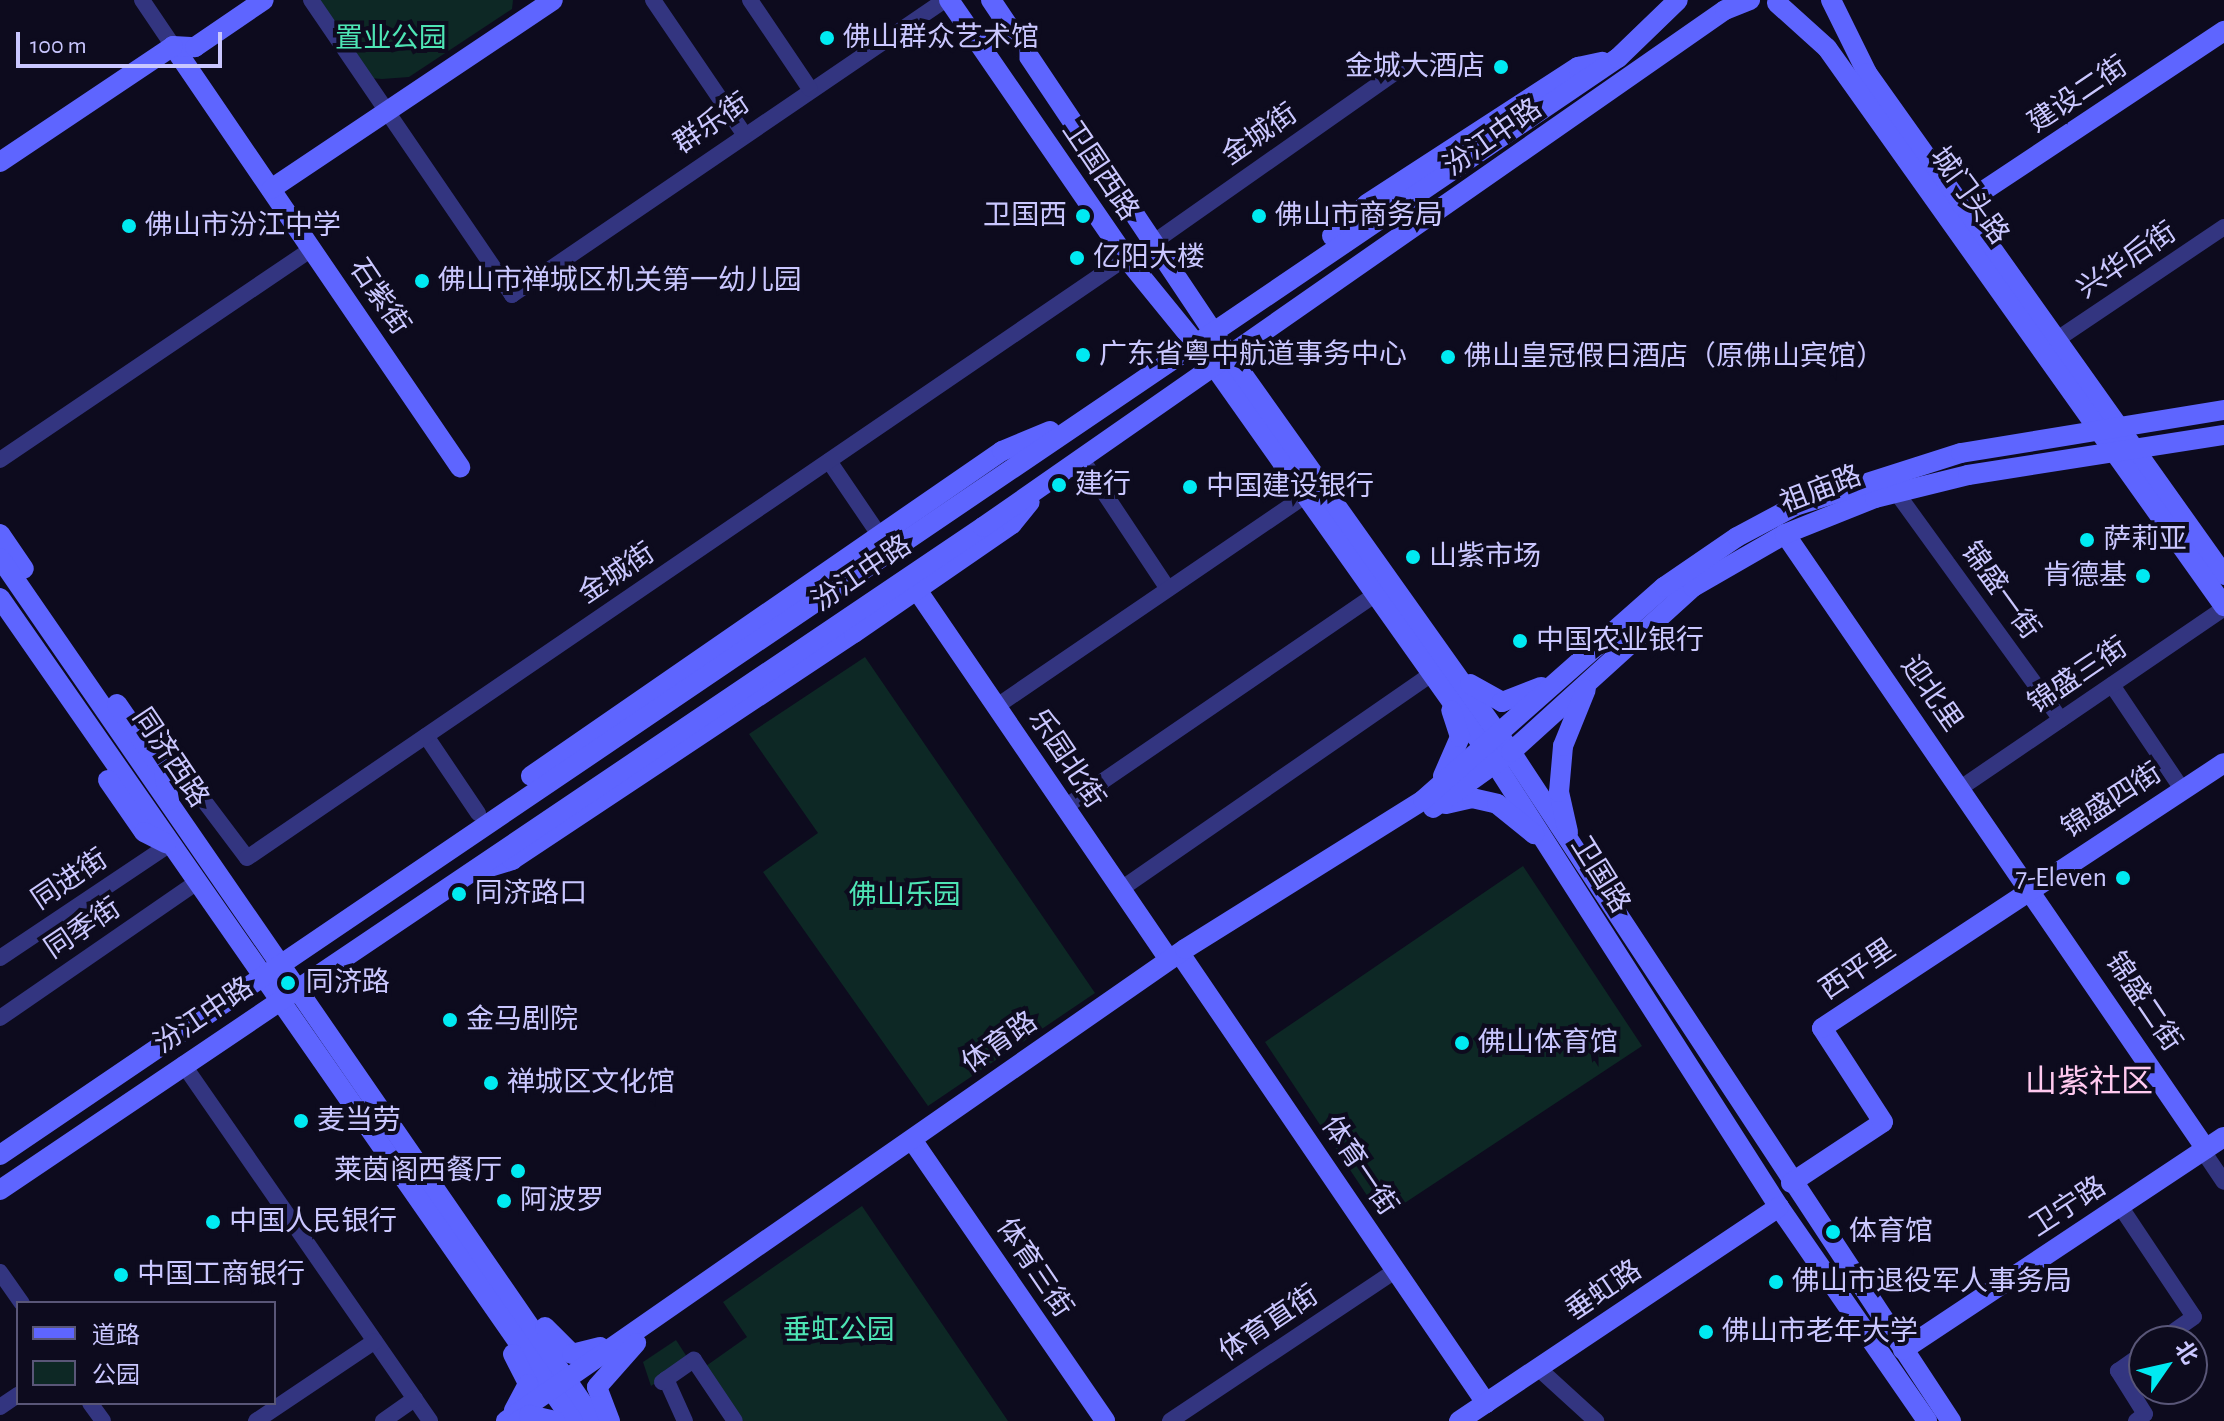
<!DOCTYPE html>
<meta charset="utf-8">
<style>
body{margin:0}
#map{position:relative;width:2224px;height:1421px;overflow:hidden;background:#0d0b1e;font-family:"Alegreya Sans","Noto Sans SC",sans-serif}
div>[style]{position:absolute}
.green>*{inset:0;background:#0d2825}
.street>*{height:16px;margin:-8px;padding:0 8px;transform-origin:8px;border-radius:8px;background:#333580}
.secondary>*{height:20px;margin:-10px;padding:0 10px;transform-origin:10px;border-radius:10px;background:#5e65ff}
.dots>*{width:22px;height:22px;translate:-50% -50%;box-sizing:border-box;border:4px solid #0d0b1e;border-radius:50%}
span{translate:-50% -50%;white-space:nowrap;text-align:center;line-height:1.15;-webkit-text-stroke:8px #0d0b1e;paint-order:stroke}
.poi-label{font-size:28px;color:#cac7ff}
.left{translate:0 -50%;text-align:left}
.right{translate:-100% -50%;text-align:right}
.park-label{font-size:28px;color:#4ee5b5}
.street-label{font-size:28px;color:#cac7ff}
.quarter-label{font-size:32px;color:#ffc9ef}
.legend{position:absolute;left:16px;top:1301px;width:260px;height:104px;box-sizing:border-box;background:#0d0b1e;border:2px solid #595678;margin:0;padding:10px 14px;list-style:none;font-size:24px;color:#cac7ff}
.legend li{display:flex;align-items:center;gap:16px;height:40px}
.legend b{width:40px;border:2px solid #595678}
.north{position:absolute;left:2128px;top:1325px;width:80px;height:80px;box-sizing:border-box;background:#0d0b1e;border:2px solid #595678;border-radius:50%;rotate:56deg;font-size:22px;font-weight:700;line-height:32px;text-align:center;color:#cac7ff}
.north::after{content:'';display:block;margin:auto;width:28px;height:36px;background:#00eaf2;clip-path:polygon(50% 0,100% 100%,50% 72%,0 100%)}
.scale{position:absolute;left:16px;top:32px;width:206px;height:36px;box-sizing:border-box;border:4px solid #cac7ff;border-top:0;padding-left:10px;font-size:24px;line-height:28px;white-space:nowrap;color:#cac7ff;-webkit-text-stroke:6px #0d0b1e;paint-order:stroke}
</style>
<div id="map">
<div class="green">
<i style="clip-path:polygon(317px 0,513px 0,512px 9px,409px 77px,382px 79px,370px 78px)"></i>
<i style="clip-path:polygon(865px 657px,1095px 993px,928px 1106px,763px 872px,818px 833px,749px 734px)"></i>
<i style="clip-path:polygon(1523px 866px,1642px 1046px,1382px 1218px,1265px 1042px)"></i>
<i style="clip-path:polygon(862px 1206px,1008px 1421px,743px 1421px,706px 1366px,747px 1337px,723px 1302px)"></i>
<i style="clip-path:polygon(676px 1340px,689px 1360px,651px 1386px,643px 1362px)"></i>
</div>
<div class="street">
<i style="left:142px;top:0;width:55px;rotate:56deg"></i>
<i style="left:311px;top:0;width:357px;rotate:55.7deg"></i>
<i style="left:512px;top:295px;width:524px;rotate:-34.27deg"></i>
<i style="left:653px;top:0;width:162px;rotate:55.8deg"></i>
<i style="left:750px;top:0;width:107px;rotate:56deg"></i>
<i style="left:1154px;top:242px;width:297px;rotate:-35.1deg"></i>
<i style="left:2059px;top:338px;width:199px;rotate:-33.9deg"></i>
<i style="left:1081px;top:458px;width:157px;rotate:56.4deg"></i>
<i style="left:0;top:460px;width:377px;rotate:-34.1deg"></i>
<i style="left:829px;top:461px;width:91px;rotate:55.8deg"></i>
<i style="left:1896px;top:492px;width:281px;rotate:54.1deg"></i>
<i style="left:2112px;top:685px;width:125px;rotate:56.1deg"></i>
<i style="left:997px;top:706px;width:374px;rotate:-34.3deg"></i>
<i style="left:426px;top:736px;width:93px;rotate:56deg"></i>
<i style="left:164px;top:772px;width:15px;rotate:-28deg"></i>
<i style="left:177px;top:765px;width:116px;rotate:53deg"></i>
<i style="left:247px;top:858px;width:1064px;rotate:-34.32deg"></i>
<i style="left:1962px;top:787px;width:317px;rotate:-34.3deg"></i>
<i style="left:1065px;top:807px;width:377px;rotate:-34.4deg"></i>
<i style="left:1121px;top:889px;width:378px;rotate:-34.7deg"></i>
<i style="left:0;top:958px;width:205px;rotate:-33.8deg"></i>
<i style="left:0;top:1018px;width:238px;rotate:-34.6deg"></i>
<i style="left:183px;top:1064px;width:434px;rotate:55.3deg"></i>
<i style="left:2203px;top:1151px;width:37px;rotate:56deg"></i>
<i style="left:2120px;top:1206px;width:133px;rotate:56.3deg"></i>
<i style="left:2194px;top:1317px;width:42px;rotate:144.8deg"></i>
<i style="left:0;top:1272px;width:38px;rotate:55deg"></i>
<i style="left:1538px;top:1368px;width:79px;rotate:42.4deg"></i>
<i style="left:666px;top:1379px;width:46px;rotate:65.7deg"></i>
<i style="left:662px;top:1382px;width:39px;rotate:-35deg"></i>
<i style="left:694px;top:1360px;width:73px;rotate:56.1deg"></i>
<i style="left:90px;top:1403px;width:22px;rotate:54deg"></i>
<i style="left:0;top:1407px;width:22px;rotate:-34deg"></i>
<i style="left:256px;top:1421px;width:143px;rotate:-33.9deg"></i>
<i style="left:383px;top:1421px;width:39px;rotate:-35deg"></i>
<i style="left:1170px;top:1421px;width:272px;rotate:-33.7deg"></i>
<i style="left:2136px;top:1421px;width:11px;rotate:-38deg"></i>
<i style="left:2145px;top:1414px;width:51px;rotate:-122.1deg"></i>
<i style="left:2118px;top:1371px;width:32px;rotate:-35deg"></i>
</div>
<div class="secondary">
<i style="left:949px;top:0;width:313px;rotate:55.5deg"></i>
<i style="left:1126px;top:258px;width:139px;rotate:50.8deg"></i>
<i style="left:1214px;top:366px;width:486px;rotate:54.7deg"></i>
<i style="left:1495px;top:763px;width:527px;rotate:57.4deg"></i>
<i style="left:1779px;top:1207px;width:260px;rotate:55.3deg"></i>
<i style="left:991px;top:0;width:427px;rotate:56.2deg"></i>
<i style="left:1229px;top:355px;width:487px;rotate:54.6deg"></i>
<i style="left:1511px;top:752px;width:801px;rotate:56.67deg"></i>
<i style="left:1831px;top:0;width:81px;rotate:63.7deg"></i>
<i style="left:1867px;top:73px;width:616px;rotate:54.58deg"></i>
<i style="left:1777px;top:3px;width:67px;rotate:42deg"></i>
<i style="left:1827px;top:48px;width:685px;rotate:54.57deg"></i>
<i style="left:173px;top:46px;width:510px;rotate:55.72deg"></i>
<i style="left:173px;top:46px;width:22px;rotate:3deg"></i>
<i style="left:195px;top:47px;width:83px;rotate:-34.3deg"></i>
<i style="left:0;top:162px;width:208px;rotate:-33.8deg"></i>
<i style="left:271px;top:189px;width:339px;rotate:-33.8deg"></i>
<i style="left:1962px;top:205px;width:315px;rotate:-33.6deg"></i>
<i style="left:1332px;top:236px;width:47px;rotate:-42.4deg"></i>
<i style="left:1367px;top:204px;width:252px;rotate:-33deg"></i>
<i style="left:1578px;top:67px;width:25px;rotate:-12deg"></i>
<i style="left:0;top:534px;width:42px;rotate:55.6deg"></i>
<i style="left:1785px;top:534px;width:745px;rotate:55.61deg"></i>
<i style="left:0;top:558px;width:1048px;rotate:55.42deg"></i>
<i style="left:917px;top:590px;width:447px;rotate:55.7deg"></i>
<i style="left:0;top:598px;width:1003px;rotate:55.15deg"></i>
<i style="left:1470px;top:684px;width:37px;rotate:29deg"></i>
<i style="left:1502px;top:702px;width:42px;rotate:-21deg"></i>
<i style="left:117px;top:704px;width:83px;rotate:55.3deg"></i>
<i style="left:164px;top:772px;width:29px;rotate:80deg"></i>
<i style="left:531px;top:776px;width:572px;rotate:-34.61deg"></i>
<i style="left:1002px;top:451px;width:52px;rotate:-22.6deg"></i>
<i style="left:1443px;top:776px;width:43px;rotate:-66.4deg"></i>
<i style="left:1460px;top:737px;width:28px;rotate:-108deg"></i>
<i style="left:108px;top:780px;width:63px;rotate:55.3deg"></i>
<i style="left:144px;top:832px;width:25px;rotate:27deg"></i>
<i style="left:1446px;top:804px;width:27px;rotate:-13deg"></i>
<i style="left:1472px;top:798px;width:26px;rotate:13deg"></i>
<i style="left:1497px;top:804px;width:48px;rotate:39deg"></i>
<i style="left:1433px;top:808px;width:96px;rotate:-35.7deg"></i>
<i style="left:1511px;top:752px;width:246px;rotate:-42.2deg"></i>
<i style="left:1693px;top:587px;width:106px;rotate:-29.9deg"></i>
<i style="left:1785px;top:534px;width:97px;rotate:-21.8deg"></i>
<i style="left:1875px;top:498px;width:96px;rotate:-13.9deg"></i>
<i style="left:1968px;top:475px;width:259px;rotate:-8.9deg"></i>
<i style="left:1568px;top:832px;width:41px;rotate:-102.7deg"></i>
<i style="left:1559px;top:792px;width:46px;rotate:-85deg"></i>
<i style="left:1563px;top:746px;width:61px;rotate:-68deg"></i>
<i style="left:480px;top:870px;width:34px;rotate:-17deg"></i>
<i style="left:512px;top:860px;width:410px;rotate:-33.6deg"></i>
<i style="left:854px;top:633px;width:192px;rotate:-34.6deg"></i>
<i style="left:1012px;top:524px;width:28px;rotate:-51deg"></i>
<i style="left:1185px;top:961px;width:535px;rotate:55.75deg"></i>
<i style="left:917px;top:1147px;width:332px;rotate:55.5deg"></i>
<i style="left:0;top:1155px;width:1955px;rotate:-34.14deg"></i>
<i style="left:1618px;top:58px;width:83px;rotate:-44deg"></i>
<i style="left:1791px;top:1183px;width:110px;rotate:-33.5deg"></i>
<i style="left:1883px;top:1122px;width:112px;rotate:-123deg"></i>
<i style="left:1822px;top:1028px;width:481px;rotate:-33.4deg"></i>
<i style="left:0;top:1190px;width:1186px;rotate:-34deg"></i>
<i style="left:983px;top:527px;width:904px;rotate:-34.87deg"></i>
<i style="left:1725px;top:10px;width:27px;rotate:-22deg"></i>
<i style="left:545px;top:1327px;width:38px;rotate:45deg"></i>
<i style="left:572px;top:1354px;width:29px;rotate:-14deg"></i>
<i style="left:1903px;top:1350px;width:385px;rotate:-33.6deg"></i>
<i style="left:513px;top:1354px;width:34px;rotate:63deg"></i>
<i style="left:528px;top:1384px;width:30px;rotate:118deg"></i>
<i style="left:506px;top:1421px;width:827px;rotate:-34.8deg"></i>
<i style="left:1185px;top:949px;width:281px;rotate:-32deg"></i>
<i style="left:1423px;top:800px;width:322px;rotate:-41.5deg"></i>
<i style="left:1664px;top:587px;width:88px;rotate:-34.4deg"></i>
<i style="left:1737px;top:537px;width:66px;rotate:-28.1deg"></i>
<i style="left:1795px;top:506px;width:174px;rotate:-17.7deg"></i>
<i style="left:1961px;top:453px;width:266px;rotate:-9.3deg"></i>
<i style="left:518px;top:1421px;width:13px;rotate:-29deg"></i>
<i style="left:529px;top:1415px;width:27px;rotate:13deg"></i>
<i style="left:610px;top:1421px;width:36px;rotate:-111deg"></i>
<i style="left:597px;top:1387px;width:59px;rotate:-48.4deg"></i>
<i style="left:1459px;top:1421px;width:385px;rotate:-33.8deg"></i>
</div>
<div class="dots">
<i style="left:827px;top:38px;background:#00eaf2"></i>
<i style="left:1501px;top:67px;background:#00eaf2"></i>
<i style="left:1083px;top:216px;background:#00eaf2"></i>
<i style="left:1259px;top:216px;background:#00eaf2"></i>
<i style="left:129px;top:226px;background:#00eaf2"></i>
<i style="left:1077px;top:258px;background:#00eaf2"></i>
<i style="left:422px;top:281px;background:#00eaf2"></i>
<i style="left:1083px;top:355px;background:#00eaf2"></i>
<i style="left:1448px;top:357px;background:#00eaf2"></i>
<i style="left:1059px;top:485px;background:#00eaf2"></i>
<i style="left:1190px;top:487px;background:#00eaf2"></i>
<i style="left:2087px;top:540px;background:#00eaf2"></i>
<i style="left:1413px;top:557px;background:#00eaf2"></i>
<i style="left:2143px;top:576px;background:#00eaf2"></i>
<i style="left:1520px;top:641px;background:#00eaf2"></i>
<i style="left:2123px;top:878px;background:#00eaf2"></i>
<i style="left:459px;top:894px;background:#00eaf2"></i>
<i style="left:288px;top:983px;background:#00eaf2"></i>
<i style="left:450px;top:1020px;background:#00eaf2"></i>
<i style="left:1462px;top:1043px;background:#00eaf2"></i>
<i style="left:491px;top:1083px;background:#00eaf2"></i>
<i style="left:301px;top:1121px;background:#00eaf2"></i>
<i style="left:518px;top:1171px;background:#00eaf2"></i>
<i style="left:504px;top:1201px;background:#00eaf2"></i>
<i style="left:213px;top:1222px;background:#00eaf2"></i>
<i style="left:1833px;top:1232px;background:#00eaf2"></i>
<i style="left:121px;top:1275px;background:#00eaf2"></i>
<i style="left:1776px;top:1282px;background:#00eaf2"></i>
<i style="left:1706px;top:1332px;background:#00eaf2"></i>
</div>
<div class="poi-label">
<span class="left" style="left:843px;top:38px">佛山群众艺术馆</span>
<span class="right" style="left:1485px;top:67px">金城大酒店</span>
<span class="right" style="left:1067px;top:216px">卫国西</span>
<span class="left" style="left:1275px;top:216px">佛山市商务局</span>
<span class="left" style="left:145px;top:226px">佛山市汾江中学</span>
<span class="left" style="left:1093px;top:258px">亿阳大楼</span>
<span class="left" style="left:438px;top:281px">佛山市禅城区机关第一幼儿园</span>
<span class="left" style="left:1099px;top:355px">广东省粤中航道事务中心</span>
<span class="left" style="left:1464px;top:357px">佛山皇冠假日酒店（原佛山宾馆）</span>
<span class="left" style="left:1075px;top:485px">建行</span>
<span class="left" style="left:1206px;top:487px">中国建设银行</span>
<span class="left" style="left:2103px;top:540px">萨莉亚</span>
<span class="left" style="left:1429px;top:557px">山紫市场</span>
<span class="right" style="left:2127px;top:576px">肯德基</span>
<span class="left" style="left:1536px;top:641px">中国农业银行</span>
<span class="right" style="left:2107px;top:878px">7-Eleven</span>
<span class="left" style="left:475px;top:894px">同济路口</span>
<span class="left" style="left:306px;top:983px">同济路</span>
<span class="left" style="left:466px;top:1020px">金马剧院</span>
<span class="left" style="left:1478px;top:1043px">佛山体育馆</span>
<span class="left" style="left:507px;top:1083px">禅城区文化馆</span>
<span class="left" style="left:317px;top:1121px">麦当劳</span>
<span class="right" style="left:502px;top:1171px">莱茵阁西餐厅</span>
<span class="left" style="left:520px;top:1201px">阿波罗</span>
<span class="left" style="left:229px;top:1222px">中国人民银行</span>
<span class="left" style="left:1849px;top:1232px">体育馆</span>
<span class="left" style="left:137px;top:1275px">中国工商银行</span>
<span class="left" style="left:1792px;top:1282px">佛山市退役军人事务局</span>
<span class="left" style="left:1722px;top:1332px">佛山市老年大学</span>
</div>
<div class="park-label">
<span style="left:391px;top:39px">置业公园</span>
<span style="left:905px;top:896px">佛山乐园</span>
<span style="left:839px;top:1331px">垂虹公园</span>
</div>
<div class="street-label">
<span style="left:2078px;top:95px;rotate:-34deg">建设二街</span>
<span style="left:712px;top:124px;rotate:-34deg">群乐街</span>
<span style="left:1260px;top:135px;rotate:-35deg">金城街</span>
<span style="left:1493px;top:138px;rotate:-35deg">汾江中路</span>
<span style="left:1100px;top:171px;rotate:56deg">卫国西路</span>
<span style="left:1969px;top:196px;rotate:54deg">城门头路</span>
<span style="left:2127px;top:261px;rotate:-34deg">兴华后街</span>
<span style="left:379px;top:297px;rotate:56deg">石紫街</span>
<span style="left:1821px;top:490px;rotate:-21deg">祖庙路</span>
<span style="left:617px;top:574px;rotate:-34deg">金城街</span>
<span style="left:862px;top:574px;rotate:-34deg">汾江中路</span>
<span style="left:2000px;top:591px;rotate:54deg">锦盛一街</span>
<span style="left:2078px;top:676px;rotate:-34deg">锦盛三街</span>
<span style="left:1931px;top:694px;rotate:55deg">迎北里</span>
<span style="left:170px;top:758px;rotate:56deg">同济西路</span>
<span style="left:1066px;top:759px;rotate:56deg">乐园北街</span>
<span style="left:2112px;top:801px;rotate:-33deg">锦盛四街</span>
<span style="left:1600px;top:875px;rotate:58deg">卫国路</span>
<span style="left:70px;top:880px;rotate:-34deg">同进街</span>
<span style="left:83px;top:929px;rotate:-34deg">同季街</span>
<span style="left:1858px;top:970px;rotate:-34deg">西平里</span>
<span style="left:2143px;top:1002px;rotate:56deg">锦盛二街</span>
<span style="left:204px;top:1016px;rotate:-34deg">汾江中路</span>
<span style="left:1000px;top:1043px;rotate:-35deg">体育路</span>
<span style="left:1359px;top:1166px;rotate:56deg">体育一街</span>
<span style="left:2068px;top:1207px;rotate:-33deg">卫宁路</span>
<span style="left:1034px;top:1268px;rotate:56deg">体育三街</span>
<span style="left:1604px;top:1291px;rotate:-34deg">垂虹路</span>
<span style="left:1269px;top:1324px;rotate:-34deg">体育直街</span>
</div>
<div class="quarter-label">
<span style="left:2089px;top:1082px">山紫社区</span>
</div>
<ul class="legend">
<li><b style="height:10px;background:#5e65ff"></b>道路</li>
<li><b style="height:22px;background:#0d2825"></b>公园</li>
</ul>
<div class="north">北</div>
<div class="scale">100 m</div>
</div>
